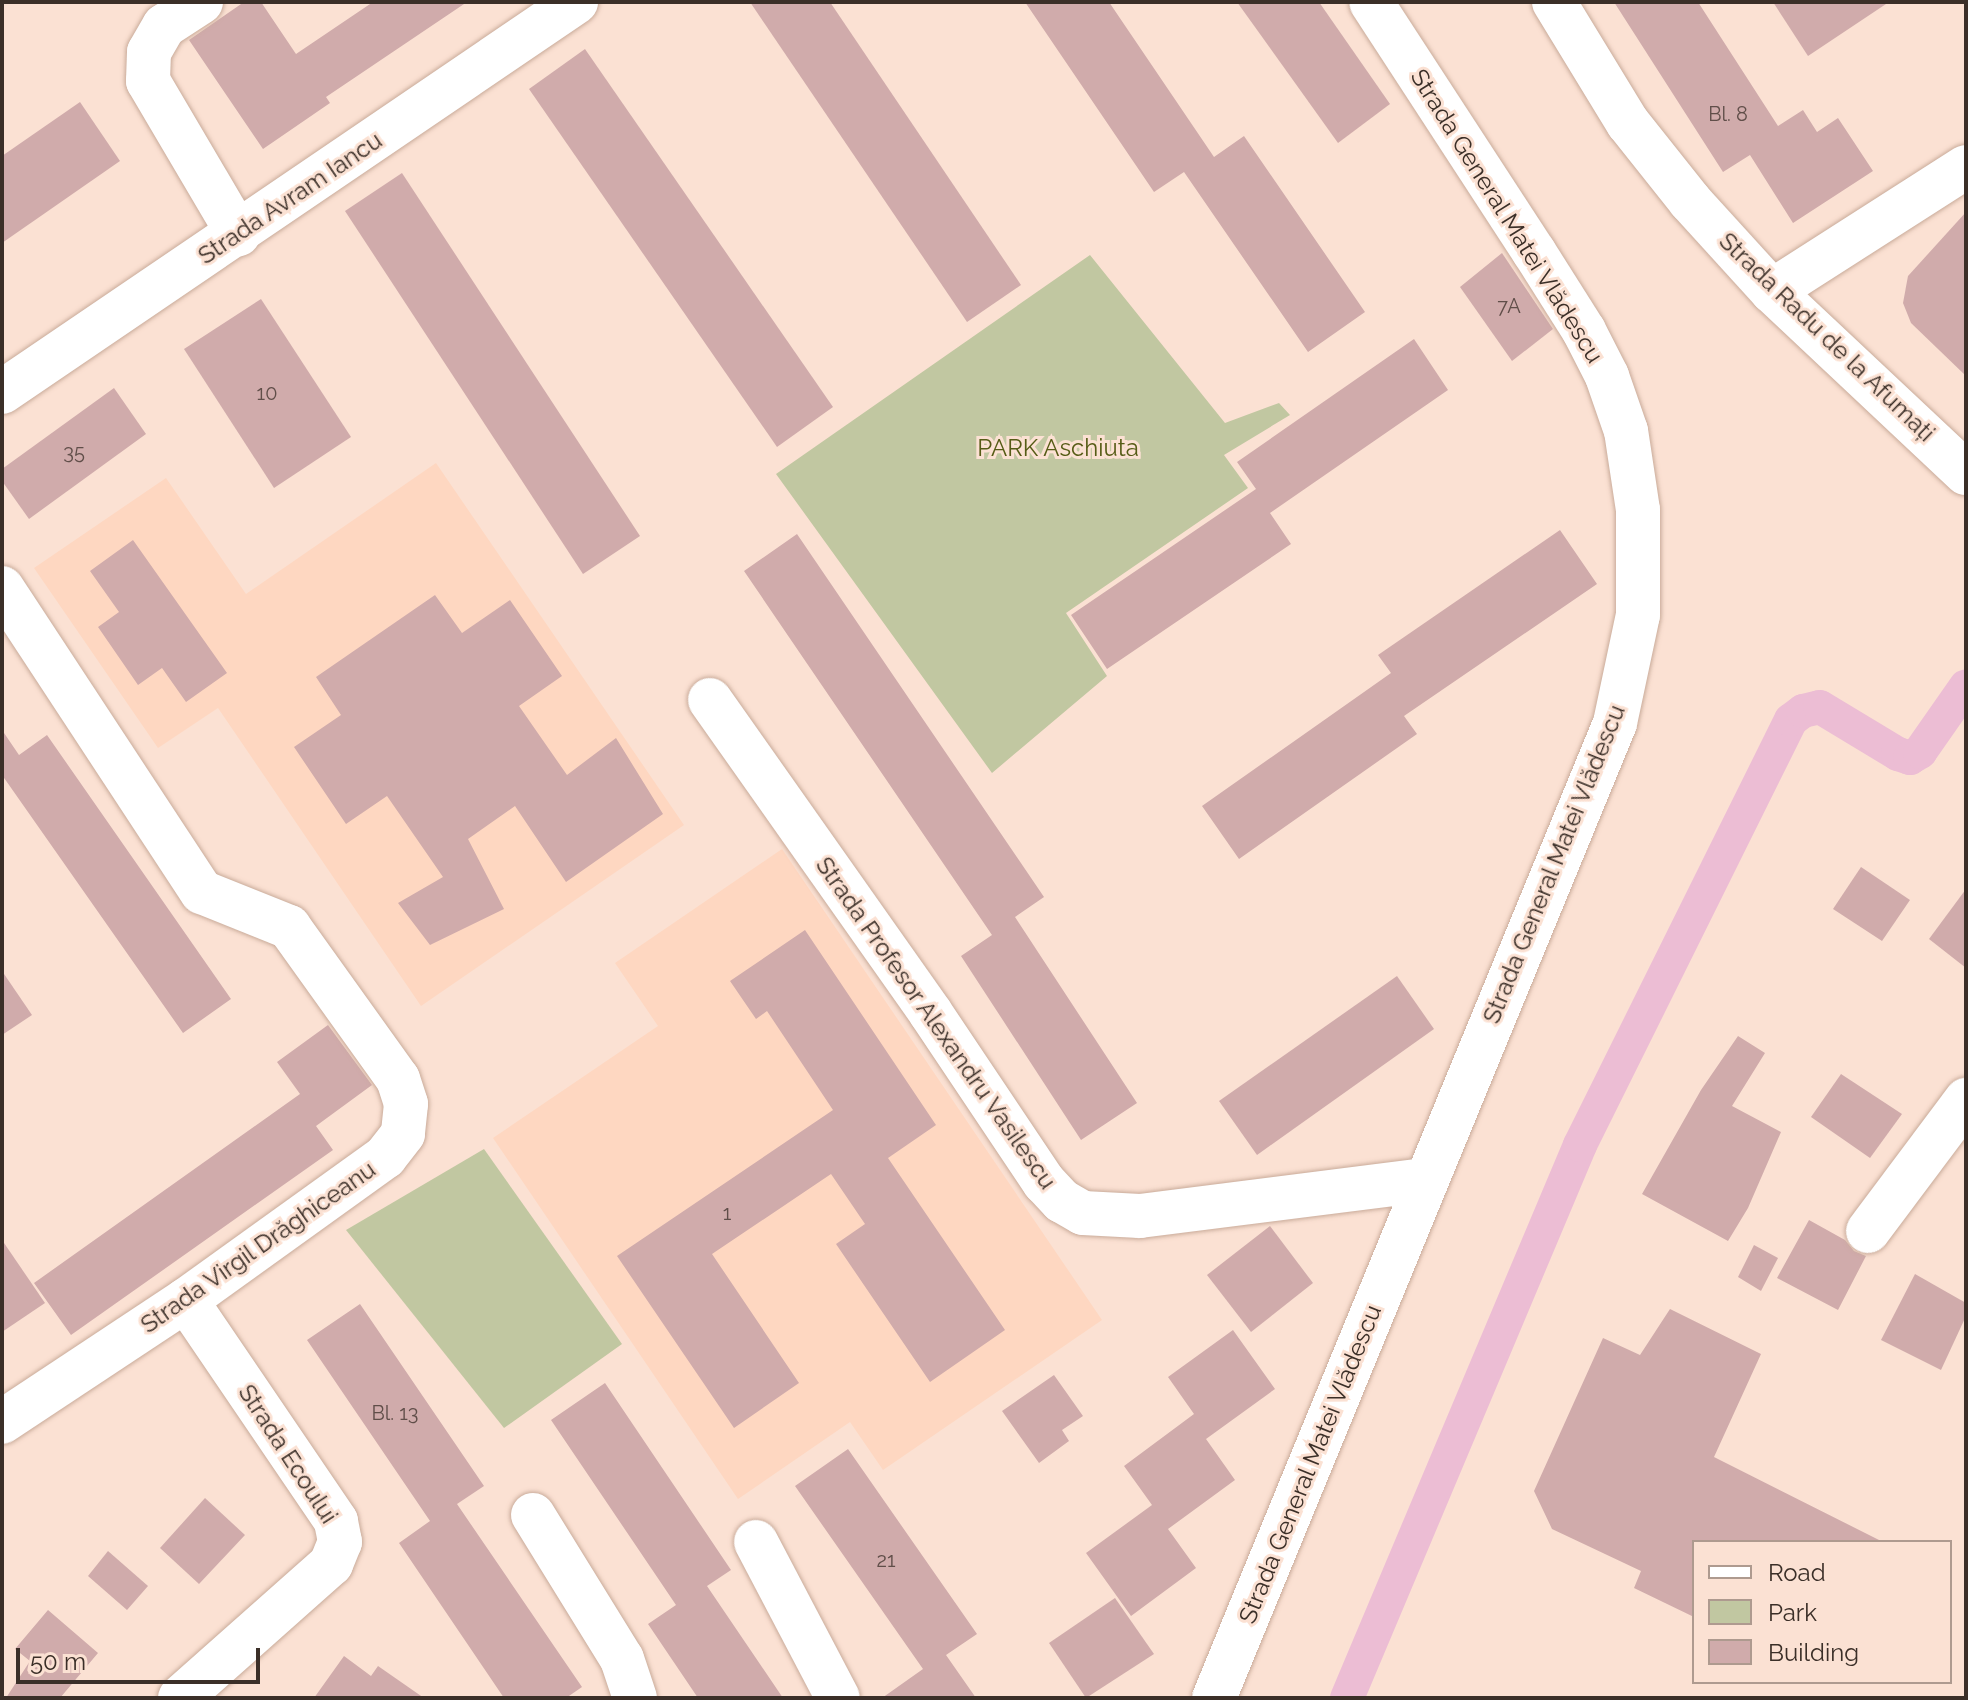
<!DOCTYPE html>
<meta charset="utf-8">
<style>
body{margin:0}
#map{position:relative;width:1968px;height:1700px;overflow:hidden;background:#fbe1d3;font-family:Raleway,sans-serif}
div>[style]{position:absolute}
.built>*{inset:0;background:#fed7c1}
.green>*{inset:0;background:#c1c7a1}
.canal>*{height:34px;margin:-17px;padding:0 17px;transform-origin:17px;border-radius:17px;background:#ecbdd4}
.building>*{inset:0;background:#d0abab}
.roads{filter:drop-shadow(0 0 2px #c9ab9a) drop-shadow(0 0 2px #c9ab9a)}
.minor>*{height:44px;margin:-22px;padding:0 22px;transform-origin:22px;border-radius:22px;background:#fff}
span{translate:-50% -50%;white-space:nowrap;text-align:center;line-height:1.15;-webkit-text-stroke:6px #fbe1d3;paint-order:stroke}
.number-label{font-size:20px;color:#604e49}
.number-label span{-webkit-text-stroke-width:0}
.street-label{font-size:24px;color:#3b2f28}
.park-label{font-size:24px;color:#565c16}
.frame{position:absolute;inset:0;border:4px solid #3b2f28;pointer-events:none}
.legend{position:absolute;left:1692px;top:1540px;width:260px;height:144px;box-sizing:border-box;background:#fbe1d3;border:2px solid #ae9a8f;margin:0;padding:10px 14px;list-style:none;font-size:24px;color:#3b2f28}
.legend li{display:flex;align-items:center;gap:16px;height:40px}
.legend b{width:40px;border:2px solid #ae9a8f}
.scale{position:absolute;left:16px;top:1648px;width:244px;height:36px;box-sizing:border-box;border:4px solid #3b2f28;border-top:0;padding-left:10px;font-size:24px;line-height:28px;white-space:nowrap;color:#3b2f28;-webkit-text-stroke:6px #fbe1d3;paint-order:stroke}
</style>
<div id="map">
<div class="built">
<i style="clip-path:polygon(436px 463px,684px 825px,421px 1006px,218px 708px,158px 748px,34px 568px,166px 478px,246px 594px)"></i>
<i style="clip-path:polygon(782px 849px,1102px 1320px,883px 1470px,850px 1422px,738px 1499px,493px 1138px,658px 1026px,615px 963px)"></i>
</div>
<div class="green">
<i style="clip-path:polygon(1090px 255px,1225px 423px,1279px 403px,1290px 415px,1224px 455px,1248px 488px,1066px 613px,1107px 676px,992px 773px,776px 474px)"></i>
<i style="clip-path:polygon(484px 1149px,622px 1344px,504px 1428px,346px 1230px)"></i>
</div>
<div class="canal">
<i style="left:1347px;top:1698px;width:600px;rotate:-67.15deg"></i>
<i style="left:1580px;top:1145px;width:474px;rotate:-63.6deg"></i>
<i style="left:1791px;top:720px;width:15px;rotate:-37deg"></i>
<i style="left:1803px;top:711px;width:17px;rotate:-13deg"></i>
<i style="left:1820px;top:707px;width:91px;rotate:31.1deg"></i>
<i style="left:1898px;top:754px;width:13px;rotate:18deg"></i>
<i style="left:1910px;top:758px;width:12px;rotate:-31deg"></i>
<i style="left:1920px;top:752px;width:80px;rotate:-55.1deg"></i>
</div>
<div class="building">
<i style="clip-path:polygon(244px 2px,261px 2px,296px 54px,373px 2px,467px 2px,326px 97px,330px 103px,263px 149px,189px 40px)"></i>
<i style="clip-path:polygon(750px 2px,830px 2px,1021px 285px,967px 322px)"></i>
<i style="clip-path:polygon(1025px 2px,1109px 2px,1214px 157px,1244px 136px,1365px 312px,1308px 352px,1184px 172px,1154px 192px)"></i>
<i style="clip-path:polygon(1237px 2px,1319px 2px,1390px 104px,1338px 143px)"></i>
<i style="clip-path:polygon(1614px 2px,1698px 2px,1778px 126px,1803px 110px,1817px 132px,1838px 118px,1873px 171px,1793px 223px,1750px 155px,1723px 172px)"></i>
<i style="clip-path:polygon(1773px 2px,1889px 2px,1808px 56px)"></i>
<i style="clip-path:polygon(585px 49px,833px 407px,777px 447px,529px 89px)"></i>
<i style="clip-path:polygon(80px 102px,120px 161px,2px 243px,2px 156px)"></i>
<i style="clip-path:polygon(402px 173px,640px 536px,583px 574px,345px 211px)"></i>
<i style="clip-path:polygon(1966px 212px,1966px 376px,1911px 323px,1903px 303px,1908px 276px)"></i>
<i style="clip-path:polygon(1502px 253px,1553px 329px,1512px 361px,1460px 287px)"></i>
<i style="clip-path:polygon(261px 299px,351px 437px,274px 488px,184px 349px)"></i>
<i style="clip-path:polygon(1414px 339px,1448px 390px,1270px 513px,1291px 544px,1107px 669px,1071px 615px,1256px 489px,1237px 462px)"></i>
<i style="clip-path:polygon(114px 388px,146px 434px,29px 519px,2px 481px,2px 469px)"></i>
<i style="clip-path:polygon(1560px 530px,1597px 584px,1404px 716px,1417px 734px,1239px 859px,1202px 806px,1391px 673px,1378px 655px)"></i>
<i style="clip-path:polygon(797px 534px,1044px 897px,1015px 917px,1137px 1103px,1081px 1140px,961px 956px,992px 935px,744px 571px)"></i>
<i style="clip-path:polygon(133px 540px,227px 673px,186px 702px,162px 668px,138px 685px,98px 627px,119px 612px,90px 571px)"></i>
<i style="clip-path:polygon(435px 595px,462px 633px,510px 600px,562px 676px,519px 706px,567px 775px,616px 738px,663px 814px,566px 882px,515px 806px,468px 839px,504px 909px,430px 945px,398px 903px,443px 877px,387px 796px,346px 824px,294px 747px,341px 715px,316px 677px)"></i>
<i style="clip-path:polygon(2px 730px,19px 755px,47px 735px,231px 999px,183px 1033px,2px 775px)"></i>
<i style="clip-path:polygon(1861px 867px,1910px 900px,1882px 941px,1833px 909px)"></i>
<i style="clip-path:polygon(1966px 889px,1966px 968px,1929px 939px)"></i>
<i style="clip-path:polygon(805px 930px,936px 1125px,888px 1158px,1005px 1330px,930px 1382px,836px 1244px,865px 1224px,831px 1174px,712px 1254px,799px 1383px,734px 1428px,617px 1256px,833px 1110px,767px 1011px,756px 1019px,730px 981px)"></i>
<i style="clip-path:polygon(2px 971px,32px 1015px,2px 1035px)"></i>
<i style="clip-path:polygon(1397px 976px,1434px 1029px,1257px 1155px,1219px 1101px)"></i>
<i style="clip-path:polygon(328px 1025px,372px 1085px,316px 1126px,333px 1150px,71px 1335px,34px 1283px,300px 1094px,277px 1062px)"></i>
<i style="clip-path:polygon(1738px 1036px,1765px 1053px,1732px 1106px,1781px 1132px,1748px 1208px,1728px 1241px,1642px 1194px,1701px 1090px)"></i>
<i style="clip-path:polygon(1841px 1074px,1902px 1114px,1870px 1158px,1811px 1117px)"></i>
<i style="clip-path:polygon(1809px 1220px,1845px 1240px,1854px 1251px,1866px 1256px,1838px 1310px,1777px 1278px)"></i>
<i style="clip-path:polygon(1270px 1226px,1313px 1283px,1251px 1332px,1207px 1275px)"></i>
<i style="clip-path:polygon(2px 1240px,45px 1303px,2px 1332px)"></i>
<i style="clip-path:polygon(1754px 1245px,1778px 1258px,1761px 1291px,1738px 1277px)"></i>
<i style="clip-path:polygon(1915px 1274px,1966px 1303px,1966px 1316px,1941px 1370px,1881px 1340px)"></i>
<i style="clip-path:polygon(360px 1304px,484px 1486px,457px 1504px,582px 1687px,566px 1698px,504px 1698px,399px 1543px,430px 1521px,307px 1340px)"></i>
<i style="clip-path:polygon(1670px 1309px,1761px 1354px,1714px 1457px,1883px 1542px,1694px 1542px,1694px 1617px,1634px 1588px,1641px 1571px,1552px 1529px,1534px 1491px,1603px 1338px,1640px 1355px)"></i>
<i style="clip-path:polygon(1233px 1330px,1275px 1389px,1206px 1439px,1235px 1480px,1168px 1529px,1196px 1568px,1131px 1616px,1086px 1553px,1152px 1505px,1124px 1466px,1194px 1414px,1168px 1377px)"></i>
<i style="clip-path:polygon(1054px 1375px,1083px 1416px,1062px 1430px,1069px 1441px,1039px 1463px,1002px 1411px)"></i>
<i style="clip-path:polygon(605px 1383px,731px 1570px,707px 1586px,783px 1698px,698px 1698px,648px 1624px,676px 1605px,551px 1420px)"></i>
<i style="clip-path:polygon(848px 1449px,977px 1634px,946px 1655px,976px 1698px,882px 1698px,923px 1669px,795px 1486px)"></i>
<i style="clip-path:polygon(205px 1498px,245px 1535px,199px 1584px,160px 1548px)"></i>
<i style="clip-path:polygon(108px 1551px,148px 1586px,127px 1610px,88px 1576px)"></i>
<i style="clip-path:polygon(1115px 1598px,1154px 1654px,1086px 1698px,1049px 1643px)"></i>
<i style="clip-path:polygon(48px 1610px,98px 1653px,60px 1698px,6px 1698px,30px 1661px,15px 1649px)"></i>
<i style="clip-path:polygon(344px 1656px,371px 1676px,378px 1666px,424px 1698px,314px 1698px)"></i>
</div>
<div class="roads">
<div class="minor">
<i style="left:201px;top:2px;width:44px;rotate:147deg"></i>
<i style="left:164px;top:26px;width:30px;rotate:120deg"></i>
<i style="left:149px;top:52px;width:29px;rotate:92deg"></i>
<i style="left:148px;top:81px;width:178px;rotate:59.5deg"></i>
<i style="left:1554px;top:2px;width:142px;rotate:58.6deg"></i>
<i style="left:1628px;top:123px;width:100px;rotate:51.5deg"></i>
<i style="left:1690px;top:201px;width:122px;rotate:47.7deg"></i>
<i style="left:1772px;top:291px;width:266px;rotate:43.2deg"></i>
<i style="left:1772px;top:291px;width:230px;rotate:-32.6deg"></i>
<i style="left:2px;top:392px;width:694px;rotate:-34.19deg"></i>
<i style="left:2px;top:588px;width:364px;rotate:56.7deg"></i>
<i style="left:202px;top:892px;width:94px;rotate:21.9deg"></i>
<i style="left:289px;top:927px;width:187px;rotate:54.4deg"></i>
<i style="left:398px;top:1079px;width:26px;rotate:72deg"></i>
<i style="left:406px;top:1104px;width:30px;rotate:96deg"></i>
<i style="left:403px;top:1134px;width:29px;rotate:128deg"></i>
<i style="left:385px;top:1157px;width:245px;rotate:144.3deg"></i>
<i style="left:186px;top:1300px;width:221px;rotate:146.5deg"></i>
<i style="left:710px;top:700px;width:382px;rotate:54.8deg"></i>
<i style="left:930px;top:1012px;width:205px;rotate:56.2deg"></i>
<i style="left:1044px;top:1182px;width:26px;rotate:47deg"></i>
<i style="left:1062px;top:1201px;width:24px;rotate:30deg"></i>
<i style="left:1083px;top:1213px;width:57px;rotate:3deg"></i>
<i style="left:1140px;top:1216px;width:286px;rotate:-7.2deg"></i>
<i style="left:1868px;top:1231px;width:164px;rotate:-53.2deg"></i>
<i style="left:533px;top:1515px;width:169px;rotate:58.3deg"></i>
<i style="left:622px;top:1659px;width:41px;rotate:71.6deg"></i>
<i style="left:756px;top:1542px;width:176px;rotate:62.3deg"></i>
<i style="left:180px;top:1698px;width:202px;rotate:-41.6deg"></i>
<i style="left:331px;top:1564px;width:24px;rotate:-68deg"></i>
<i style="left:340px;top:1542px;width:21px;rotate:-101deg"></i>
<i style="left:336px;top:1521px;width:267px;rotate:-124.2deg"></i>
<i style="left:1214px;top:1698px;width:1054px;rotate:-67.64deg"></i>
<i style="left:1615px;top:723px;width:110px;rotate:-78deg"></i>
<i style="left:1638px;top:615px;width:105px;rotate:-90deg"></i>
<i style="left:1638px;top:510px;width:80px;rotate:-98.6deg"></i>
<i style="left:1626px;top:431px;width:58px;rotate:-109.1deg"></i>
<i style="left:1607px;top:376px;width:51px;rotate:-117.1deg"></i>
<i style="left:1584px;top:331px;width:93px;rotate:-122.3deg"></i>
<i style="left:1534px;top:252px;width:298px;rotate:-123.1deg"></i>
</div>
</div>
<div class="number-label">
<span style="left:1728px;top:114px">Bl. 8</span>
<span style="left:1509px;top:306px">7A</span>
<span style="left:267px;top:393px">10</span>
<span style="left:74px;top:452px">35</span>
<span style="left:727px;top:1213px">1</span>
<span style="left:395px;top:1413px">Bl. 13</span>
<span style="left:886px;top:1560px">21</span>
</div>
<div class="street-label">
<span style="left:290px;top:198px;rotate:-34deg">Strada Avram Iancu</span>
<span style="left:1507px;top:216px;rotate:58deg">Strada General Matei Vlădescu</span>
<span style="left:1827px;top:337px;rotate:44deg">Strada Radu de la Afumați</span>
<span style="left:1554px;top:864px;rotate:-68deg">Strada General Matei Vlădescu</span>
<span style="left:936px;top:1023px;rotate:55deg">Strada Profesor Alexandru Vasilescu</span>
<span style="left:258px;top:1247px;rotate:-35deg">Strada Virgil Drăghiceanu</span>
<span style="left:288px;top:1454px;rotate:57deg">Strada Ecoului</span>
<span style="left:1310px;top:1464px;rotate:-68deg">Strada General Matei Vlădescu</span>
</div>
<div class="park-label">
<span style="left:1058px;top:448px">PARK Aschiuta</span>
</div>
<div class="frame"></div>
<ul class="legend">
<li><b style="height:10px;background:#fff"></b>Road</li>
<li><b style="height:22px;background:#c1c7a1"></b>Park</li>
<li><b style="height:22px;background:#d0abab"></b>Building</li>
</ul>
<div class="scale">50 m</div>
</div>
